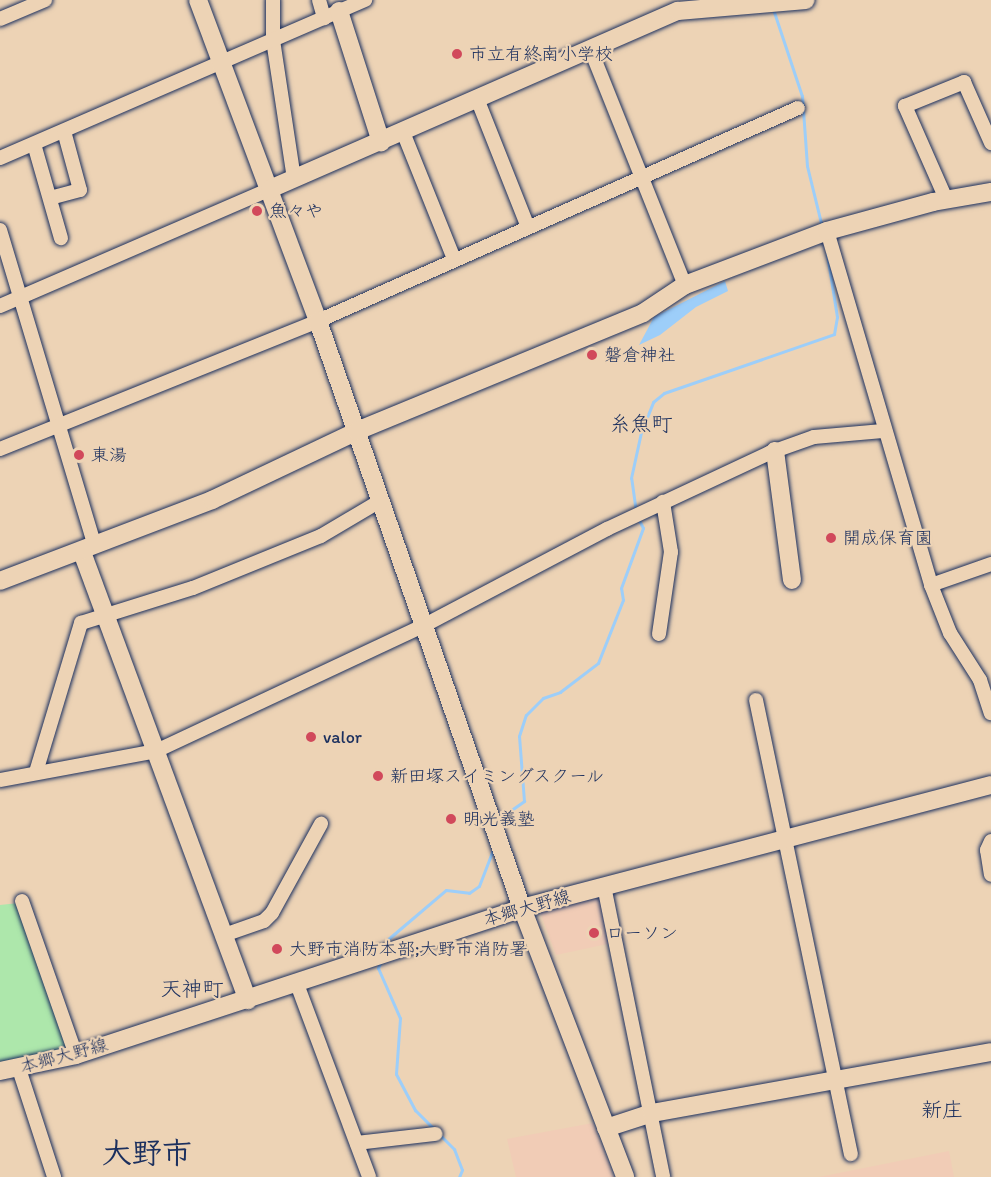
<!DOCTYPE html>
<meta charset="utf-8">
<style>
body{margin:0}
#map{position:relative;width:991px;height:1177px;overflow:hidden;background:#edd3b5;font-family:Itim,"Klee One",sans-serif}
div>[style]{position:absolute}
.built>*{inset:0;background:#f1ccb6}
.green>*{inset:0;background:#ade7ab}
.water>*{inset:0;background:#9dcef9}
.stream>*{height:3px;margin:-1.5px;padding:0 1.5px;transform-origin:1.5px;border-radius:1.5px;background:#9dcef9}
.roads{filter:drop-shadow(0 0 2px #1b2f5e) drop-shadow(0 0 2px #1b2f5e)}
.street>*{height:14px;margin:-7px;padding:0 7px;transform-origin:7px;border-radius:7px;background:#edd3b5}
.secondary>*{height:18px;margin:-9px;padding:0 9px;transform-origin:9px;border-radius:9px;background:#edd3b5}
.dots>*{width:16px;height:16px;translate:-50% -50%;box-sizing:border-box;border:3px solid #edd3b5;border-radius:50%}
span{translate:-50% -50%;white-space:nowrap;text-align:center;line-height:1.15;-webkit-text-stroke:4.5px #edd3b5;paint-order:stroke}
.poi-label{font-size:18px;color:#1b2f5e}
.left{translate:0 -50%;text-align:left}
.street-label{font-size:18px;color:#1b2f5e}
.quarter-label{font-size:21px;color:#1b2f5e}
.town-label{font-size:30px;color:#1b2f5e;font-weight:700}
</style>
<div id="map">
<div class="built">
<i style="clip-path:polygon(602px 895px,612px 943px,556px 955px,540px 912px)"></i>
<i style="clip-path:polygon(593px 1123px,614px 1177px,516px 1177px,507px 1139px)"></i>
<i style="clip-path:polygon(949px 1151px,954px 1177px,819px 1177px)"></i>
</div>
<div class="green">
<i style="clip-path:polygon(19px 903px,70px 1049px,0 1064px,0 905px)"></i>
</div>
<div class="water">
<i style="clip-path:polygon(725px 281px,728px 291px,696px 307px,660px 335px,639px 345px,654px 317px)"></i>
</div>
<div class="stream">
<i style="left:773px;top:9px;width:92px;rotate:71.6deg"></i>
<i style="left:802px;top:96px;width:70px;rotate:85.9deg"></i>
<i style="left:807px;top:166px;width:63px;rotate:76.2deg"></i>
<i style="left:636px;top:512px;width:34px;rotate:-98deg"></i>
<i style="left:631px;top:478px;width:47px;rotate:-77.7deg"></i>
<i style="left:641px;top:432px;width:32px;rotate:-68deg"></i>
<i style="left:653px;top:402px;width:14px;rotate:-39deg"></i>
<i style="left:664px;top:393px;width:180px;rotate:-19.1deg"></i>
<i style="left:834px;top:334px;width:17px;rotate:-80deg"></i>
<i style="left:837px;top:317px;width:64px;rotate:-99deg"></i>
<i style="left:502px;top:827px;width:15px;rotate:-70deg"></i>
<i style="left:507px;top:813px;width:21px;rotate:-35deg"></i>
<i style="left:524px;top:801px;width:65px;rotate:-94.4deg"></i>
<i style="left:519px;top:736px;width:22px;rotate:-72deg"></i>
<i style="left:526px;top:715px;width:24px;rotate:-45deg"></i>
<i style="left:543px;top:698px;width:18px;rotate:-19deg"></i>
<i style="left:560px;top:692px;width:48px;rotate:-37.3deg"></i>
<i style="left:598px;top:663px;width:68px;rotate:-68.4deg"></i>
<i style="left:623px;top:600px;width:12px;rotate:-99deg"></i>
<i style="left:621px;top:588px;width:64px;rotate:-69.9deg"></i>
<i style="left:643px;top:528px;width:11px;rotate:-117deg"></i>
<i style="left:385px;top:946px;width:6px;rotate:-72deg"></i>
<i style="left:387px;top:940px;width:77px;rotate:-40.3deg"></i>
<i style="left:446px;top:890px;width:23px;rotate:7deg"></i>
<i style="left:469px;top:893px;width:12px;rotate:-35deg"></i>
<i style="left:479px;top:886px;width:42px;rotate:-69deg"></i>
<i style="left:381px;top:961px;width:8px;rotate:113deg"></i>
<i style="left:378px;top:968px;width:55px;rotate:66.3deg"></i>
<i style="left:400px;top:1018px;width:56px;rotate:94.1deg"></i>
<i style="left:396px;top:1074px;width:41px;rotate:62.2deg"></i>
<i style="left:415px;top:1110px;width:27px;rotate:45deg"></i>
<i style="left:438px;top:1133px;width:23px;rotate:45deg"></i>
<i style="left:454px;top:1149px;width:22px;rotate:69deg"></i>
<i style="left:462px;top:1170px;width:8px;rotate:113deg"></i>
</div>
<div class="roads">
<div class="street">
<i style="left:273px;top:0;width:40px;rotate:90deg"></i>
<i style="left:273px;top:40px;width:141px;rotate:81.4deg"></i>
<i style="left:319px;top:0;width:19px;rotate:74deg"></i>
<i style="left:0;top:19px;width:49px;rotate:-22.9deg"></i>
<i style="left:590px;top:48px;width:255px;rotate:68.2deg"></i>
<i style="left:478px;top:101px;width:136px;rotate:68.4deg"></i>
<i style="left:403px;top:132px;width:137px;rotate:68.1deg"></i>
<i style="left:34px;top:144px;width:98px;rotate:74deg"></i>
<i style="left:0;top:158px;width:398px;rotate:-23.4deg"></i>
<i style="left:50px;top:198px;width:31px;rotate:-15deg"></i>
<i style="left:80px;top:190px;width:61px;rotate:-105.2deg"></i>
<i style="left:946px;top:199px;width:102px;rotate:-113.8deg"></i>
<i style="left:905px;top:106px;width:64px;rotate:-22.1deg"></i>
<i style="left:964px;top:82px;width:67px;rotate:66.1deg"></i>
<i style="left:0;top:230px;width:330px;rotate:73.3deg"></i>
<i style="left:827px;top:231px;width:369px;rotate:73.6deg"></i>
<i style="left:931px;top:585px;width:52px;rotate:68.4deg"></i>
<i style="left:950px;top:633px;width:56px;rotate:57.4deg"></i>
<i style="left:980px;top:680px;width:35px;rotate:72deg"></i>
<i style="left:0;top:306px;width:294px;rotate:-23.4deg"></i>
<i style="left:0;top:449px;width:343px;rotate:-21.9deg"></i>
<i style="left:318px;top:321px;width:525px;rotate:-23.93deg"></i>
<i style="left:931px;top:585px;width:64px;rotate:-19.3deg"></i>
<i style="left:659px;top:634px;width:83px;rotate:-81.7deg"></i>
<i style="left:671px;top:552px;width:51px;rotate:-99.1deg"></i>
<i style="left:756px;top:700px;width:464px;rotate:78.2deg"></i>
<i style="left:36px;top:772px;width:156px;rotate:-73.2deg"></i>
<i style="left:81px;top:623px;width:117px;rotate:-17.4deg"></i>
<i style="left:193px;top:588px;width:138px;rotate:-22.1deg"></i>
<i style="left:321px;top:536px;width:69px;rotate:-30.7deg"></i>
<i style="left:0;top:780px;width:159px;rotate:-10.5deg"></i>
<i style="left:156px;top:751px;width:295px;rotate:-25.1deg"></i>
<i style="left:423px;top:626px;width:208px;rotate:-27.8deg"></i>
<i style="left:607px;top:529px;width:179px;rotate:-25.1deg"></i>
<i style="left:769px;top:453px;width:48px;rotate:-19.6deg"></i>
<i style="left:814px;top:437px;width:69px;rotate:-5deg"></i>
<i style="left:991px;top:841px;width:10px;rotate:114deg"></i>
<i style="left:987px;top:850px;width:25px;rotate:81deg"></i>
<i style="left:604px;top:886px;width:297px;rotate:78.5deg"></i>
<i style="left:22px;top:901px;width:163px;rotate:70.7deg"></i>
<i style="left:224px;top:935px;width:42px;rotate:-19.3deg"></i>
<i style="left:264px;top:921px;width:11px;rotate:-45deg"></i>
<i style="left:272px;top:913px;width:102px;rotate:-61.2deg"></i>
<i style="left:297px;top:984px;width:206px;rotate:69.5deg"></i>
<i style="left:19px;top:1069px;width:114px;rotate:72deg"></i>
<i style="left:357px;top:1143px;width:79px;rotate:-6.6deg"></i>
</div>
<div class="secondary">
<i style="left:198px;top:0;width:343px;rotate:69.5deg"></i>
<i style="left:318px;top:321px;width:621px;rotate:70.84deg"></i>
<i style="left:522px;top:908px;width:288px;rotate:69deg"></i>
<i style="left:339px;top:11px;width:138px;rotate:72.2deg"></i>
<i style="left:270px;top:189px;width:445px;rotate:-23.6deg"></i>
<i style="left:678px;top:11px;width:128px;rotate:-4.9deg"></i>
<i style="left:775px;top:451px;width:130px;rotate:82.5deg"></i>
<i style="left:82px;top:552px;width:478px;rotate:69.7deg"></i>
<i style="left:0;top:581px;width:227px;rotate:-20.9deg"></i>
<i style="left:212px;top:500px;width:161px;rotate:-25.4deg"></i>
<i style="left:357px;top:431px;width:309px;rotate:-22.4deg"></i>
<i style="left:643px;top:313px;width:50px;rotate:-33.7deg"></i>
<i style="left:685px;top:285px;width:152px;rotate:-20.8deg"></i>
<i style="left:827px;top:231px;width:110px;rotate:-15.3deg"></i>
<i style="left:933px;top:202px;width:59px;rotate:-9.8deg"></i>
<i style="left:0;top:1071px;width:78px;rotate:-11.9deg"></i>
<i style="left:76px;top:1055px;width:470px;rotate:-18.2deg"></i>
<i style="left:522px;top:908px;width:485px;rotate:-14.7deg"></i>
<i style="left:606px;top:1128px;width:48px;rotate:-18.1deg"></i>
<i style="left:652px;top:1113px;width:344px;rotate:-10.2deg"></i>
</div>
</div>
<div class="dots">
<i style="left:457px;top:54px;background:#d1495b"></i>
<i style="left:257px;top:211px;background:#d1495b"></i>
<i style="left:592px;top:355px;background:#d1495b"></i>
<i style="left:79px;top:455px;background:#d1495b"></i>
<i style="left:831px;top:538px;background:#d1495b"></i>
<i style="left:311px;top:737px;background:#d1495b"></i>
<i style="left:378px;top:776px;background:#d1495b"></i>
<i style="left:451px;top:819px;background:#d1495b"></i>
<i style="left:594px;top:933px;background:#d1495b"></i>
<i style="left:277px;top:949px;background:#d1495b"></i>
</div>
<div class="poi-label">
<span class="left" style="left:469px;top:54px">市立有終南小学校</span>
<span class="left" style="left:269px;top:211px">魚々や</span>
<span class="left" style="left:604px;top:355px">磐倉神社</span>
<span class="left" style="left:91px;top:455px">東湯</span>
<span class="left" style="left:843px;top:538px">開成保育園</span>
<span class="left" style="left:323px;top:737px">valor</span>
<span class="left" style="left:390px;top:776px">新田塚スイミングスクール</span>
<span class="left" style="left:463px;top:819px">明光義塾</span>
<span class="left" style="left:606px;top:933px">ローソン</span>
<span class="left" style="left:289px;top:949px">大野市消防本部;大野市消防署</span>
</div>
<div class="street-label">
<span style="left:527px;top:908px;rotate:-16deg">本郷大野線</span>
<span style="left:64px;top:1056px;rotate:-15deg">本郷大野線</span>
</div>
<div class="quarter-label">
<span style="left:641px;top:424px">糸魚町</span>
<span style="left:192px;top:989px">天神町</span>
<span style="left:942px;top:1110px">新庄</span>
</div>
<div class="town-label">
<span style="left:147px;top:1153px">大野市</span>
</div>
</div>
